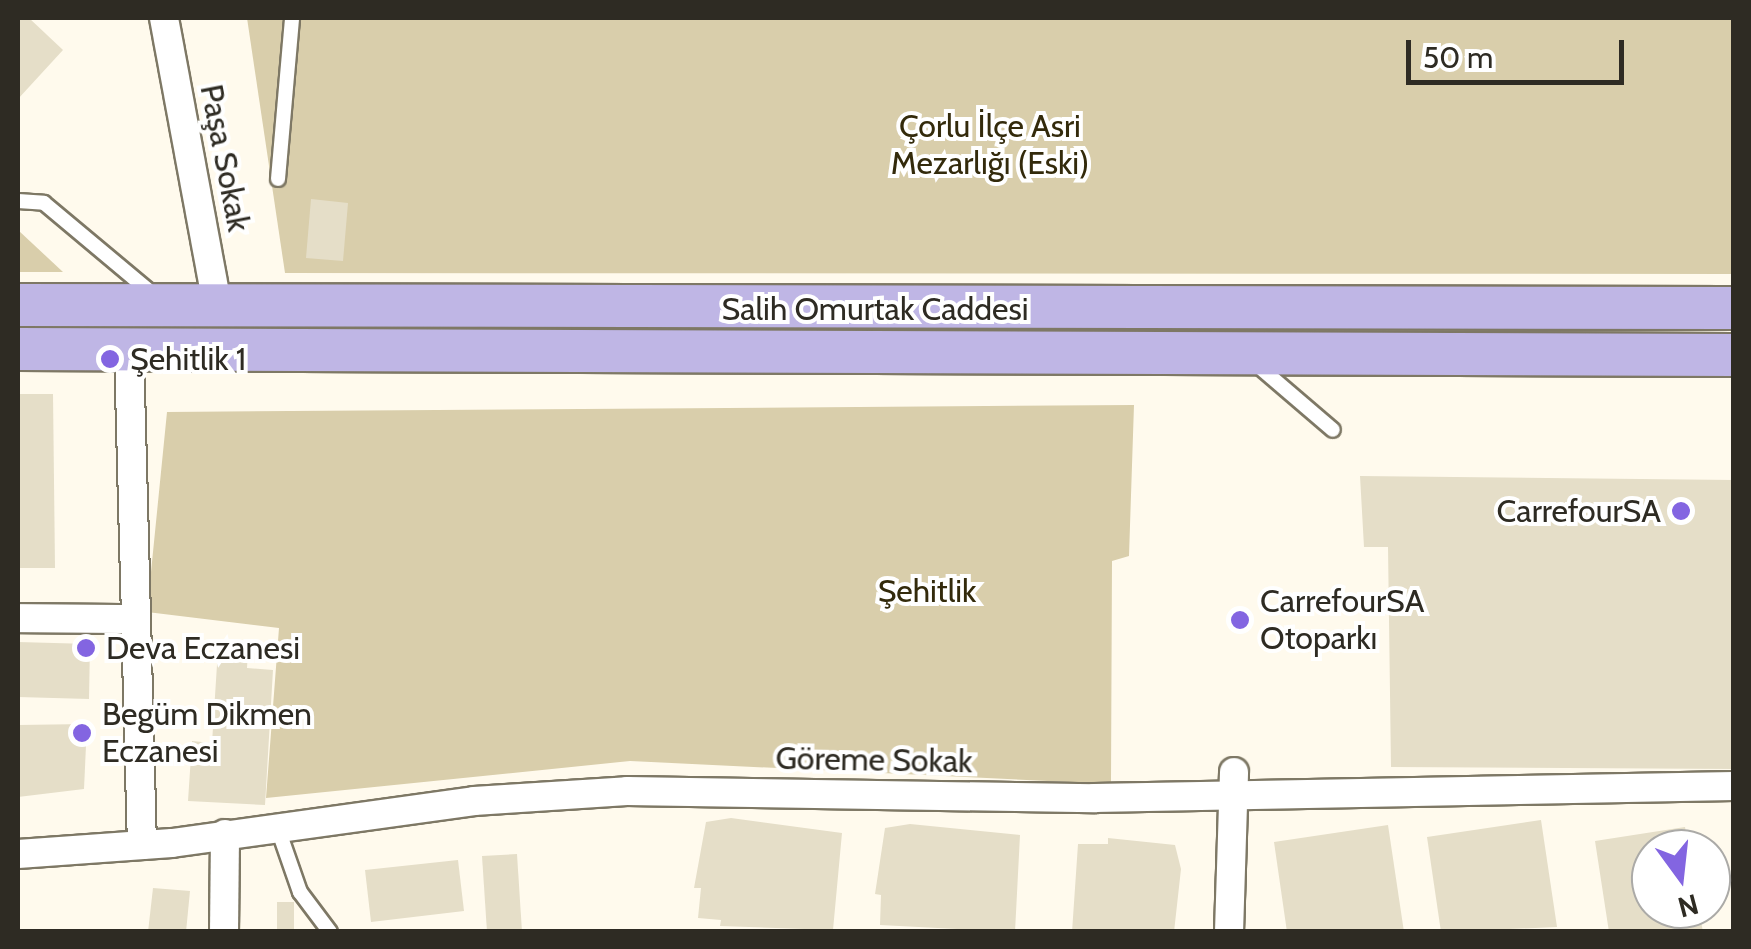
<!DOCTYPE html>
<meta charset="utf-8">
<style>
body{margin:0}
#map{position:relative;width:1751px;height:949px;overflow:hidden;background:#fffaed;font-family:Cabin,sans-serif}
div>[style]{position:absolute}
.green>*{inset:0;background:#d9ceab}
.building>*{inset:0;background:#e5dec8}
.roads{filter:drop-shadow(2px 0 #7e7865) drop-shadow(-2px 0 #7e7865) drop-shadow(0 2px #7e7865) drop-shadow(0 -2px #7e7865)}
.service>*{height:14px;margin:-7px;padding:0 7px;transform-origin:7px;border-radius:7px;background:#fff}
.minor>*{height:28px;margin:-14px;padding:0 14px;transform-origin:14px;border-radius:14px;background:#fff}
.primary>*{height:42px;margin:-21px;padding:0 21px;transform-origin:21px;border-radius:21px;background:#bfb6e5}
.dots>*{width:28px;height:28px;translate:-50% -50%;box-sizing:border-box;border:5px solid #fff;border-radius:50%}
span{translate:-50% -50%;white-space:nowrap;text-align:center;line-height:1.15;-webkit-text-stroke:8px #fff;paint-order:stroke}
.park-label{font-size:32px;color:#332a0b}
.street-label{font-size:32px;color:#2e2b23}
.poi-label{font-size:32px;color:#2e2b23}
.left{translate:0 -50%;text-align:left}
.right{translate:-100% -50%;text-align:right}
.frame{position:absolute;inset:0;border:20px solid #2e2b23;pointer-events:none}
.north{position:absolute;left:1631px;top:829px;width:100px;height:100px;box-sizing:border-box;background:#fff;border:2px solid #abaaa7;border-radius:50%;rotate:165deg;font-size:28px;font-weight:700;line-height:40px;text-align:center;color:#2e2b23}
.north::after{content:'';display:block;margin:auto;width:35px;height:45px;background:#8365e1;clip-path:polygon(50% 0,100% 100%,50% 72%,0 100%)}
.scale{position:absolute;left:1406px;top:40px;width:218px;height:45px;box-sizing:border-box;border:5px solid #2e2b23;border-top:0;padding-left:12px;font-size:30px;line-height:35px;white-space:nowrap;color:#2e2b23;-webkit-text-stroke:8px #fff;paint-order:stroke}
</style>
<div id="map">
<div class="green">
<i style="clip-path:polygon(247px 18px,1733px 18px,1733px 274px,285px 273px)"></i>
<i style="clip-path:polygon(18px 230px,63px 272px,18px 272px)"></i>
<i style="clip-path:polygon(1134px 405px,1129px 556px,1112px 561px,1111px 784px,630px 761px,266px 798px,279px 628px,147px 612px,167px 412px)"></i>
</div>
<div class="building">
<i style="clip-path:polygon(18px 18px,29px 18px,63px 50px,18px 99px)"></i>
<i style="clip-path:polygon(311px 199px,348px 203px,343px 261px,306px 258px)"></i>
<i style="clip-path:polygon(18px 394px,53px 394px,55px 568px,18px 568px)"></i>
<i style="clip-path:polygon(1360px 476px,1734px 480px,1734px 769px,1391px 767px,1388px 547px,1364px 547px)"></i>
<i style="clip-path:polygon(18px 642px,90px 644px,89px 699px,18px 697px)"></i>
<i style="clip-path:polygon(218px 649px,248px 651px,247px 668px,273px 670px,265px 805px,188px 801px,192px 741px,212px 743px)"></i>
<i style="clip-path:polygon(87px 724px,84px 789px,18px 797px,18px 725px)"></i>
<i style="clip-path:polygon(731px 818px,842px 833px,833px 930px,720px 926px,721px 920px,698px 918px,701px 888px,694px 888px,706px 822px)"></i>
<i style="clip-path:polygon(1541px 820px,1557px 927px,1441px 932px,1427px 837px)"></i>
<i style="clip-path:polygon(910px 824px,1020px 835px,1015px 932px,880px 925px,881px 895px,875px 894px,885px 828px)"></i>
<i style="clip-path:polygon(1388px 825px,1404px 932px,1287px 932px,1274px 842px)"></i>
<i style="clip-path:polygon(1685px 827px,1689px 849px,1651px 849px,1651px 909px,1699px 909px,1703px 932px,1609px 932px,1595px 841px)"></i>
<i style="clip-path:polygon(1108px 838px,1175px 845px,1181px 869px,1174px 932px,1072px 932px,1078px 844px,1108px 844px)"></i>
<i style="clip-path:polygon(517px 854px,522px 932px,487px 932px,482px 856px)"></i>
<i style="clip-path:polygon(458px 860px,464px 911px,371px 922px,365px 870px)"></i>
<i style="clip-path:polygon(153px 888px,190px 891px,186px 932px,148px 932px)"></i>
<i style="clip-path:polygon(277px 902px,294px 902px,294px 930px,277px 930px)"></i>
</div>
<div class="roads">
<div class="service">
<i style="left:278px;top:179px;width:162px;rotate:-85deg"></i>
<i style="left:18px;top:201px;width:26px;rotate:4deg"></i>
<i style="left:44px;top:203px;width:142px;rotate:39.9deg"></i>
<i style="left:1256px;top:364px;width:101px;rotate:40.6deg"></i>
<i style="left:277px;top:826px;width:70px;rotate:70.8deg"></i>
<i style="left:300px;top:892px;width:50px;rotate:53.1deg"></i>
</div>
<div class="minor">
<i style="left:164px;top:18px;width:297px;rotate:79.5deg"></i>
<i style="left:129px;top:350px;width:495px;rotate:88.5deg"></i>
<i style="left:18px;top:618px;width:118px;rotate:0.5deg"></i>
<i style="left:18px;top:854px;width:154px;rotate:-4.1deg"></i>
<i style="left:172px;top:843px;width:305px;rotate:-7.9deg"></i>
<i style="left:474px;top:801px;width:153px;rotate:-3.7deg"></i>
<i style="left:627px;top:791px;width:467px;rotate:0.9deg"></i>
<i style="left:1094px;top:798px;width:640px;rotate:-1.07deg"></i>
<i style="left:224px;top:932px;width:98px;rotate:-89.4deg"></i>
<i style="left:1229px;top:932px;width:160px;rotate:-88.2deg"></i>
</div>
<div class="primary">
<i style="left:18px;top:305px;width:1716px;rotate:0.1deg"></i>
<i style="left:18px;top:349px;width:1716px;rotate:0.2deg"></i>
</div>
</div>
<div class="dots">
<i style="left:110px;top:359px;background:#8365e1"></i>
<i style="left:1681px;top:511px;background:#8365e1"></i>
<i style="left:1240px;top:620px;background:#8365e1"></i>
<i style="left:86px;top:648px;background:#8365e1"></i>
<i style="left:82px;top:733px;background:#8365e1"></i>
</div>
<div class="park-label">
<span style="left:990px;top:145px">Çorlu İlçe Asri<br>Mezarlığı (Eski)</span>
<span style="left:927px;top:591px">Şehitlik</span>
</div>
<div class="street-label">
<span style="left:225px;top:158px;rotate:79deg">Paşa Sokak</span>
<span style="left:875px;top:309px">Salih Omurtak Caddesi</span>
<span style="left:874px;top:760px;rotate:1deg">Göreme Sokak</span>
</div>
<div class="poi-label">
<span class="left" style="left:130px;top:359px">Şehitlik 1</span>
<span class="right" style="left:1661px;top:511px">CarrefourSA</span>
<span class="left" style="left:1260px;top:620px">CarrefourSA<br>Otoparkı</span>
<span class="left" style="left:106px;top:648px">Deva Eczanesi</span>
<span class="left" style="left:102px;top:733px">Begüm Dikmen<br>Eczanesi</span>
</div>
<div class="frame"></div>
<div class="north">N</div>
<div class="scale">50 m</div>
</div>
